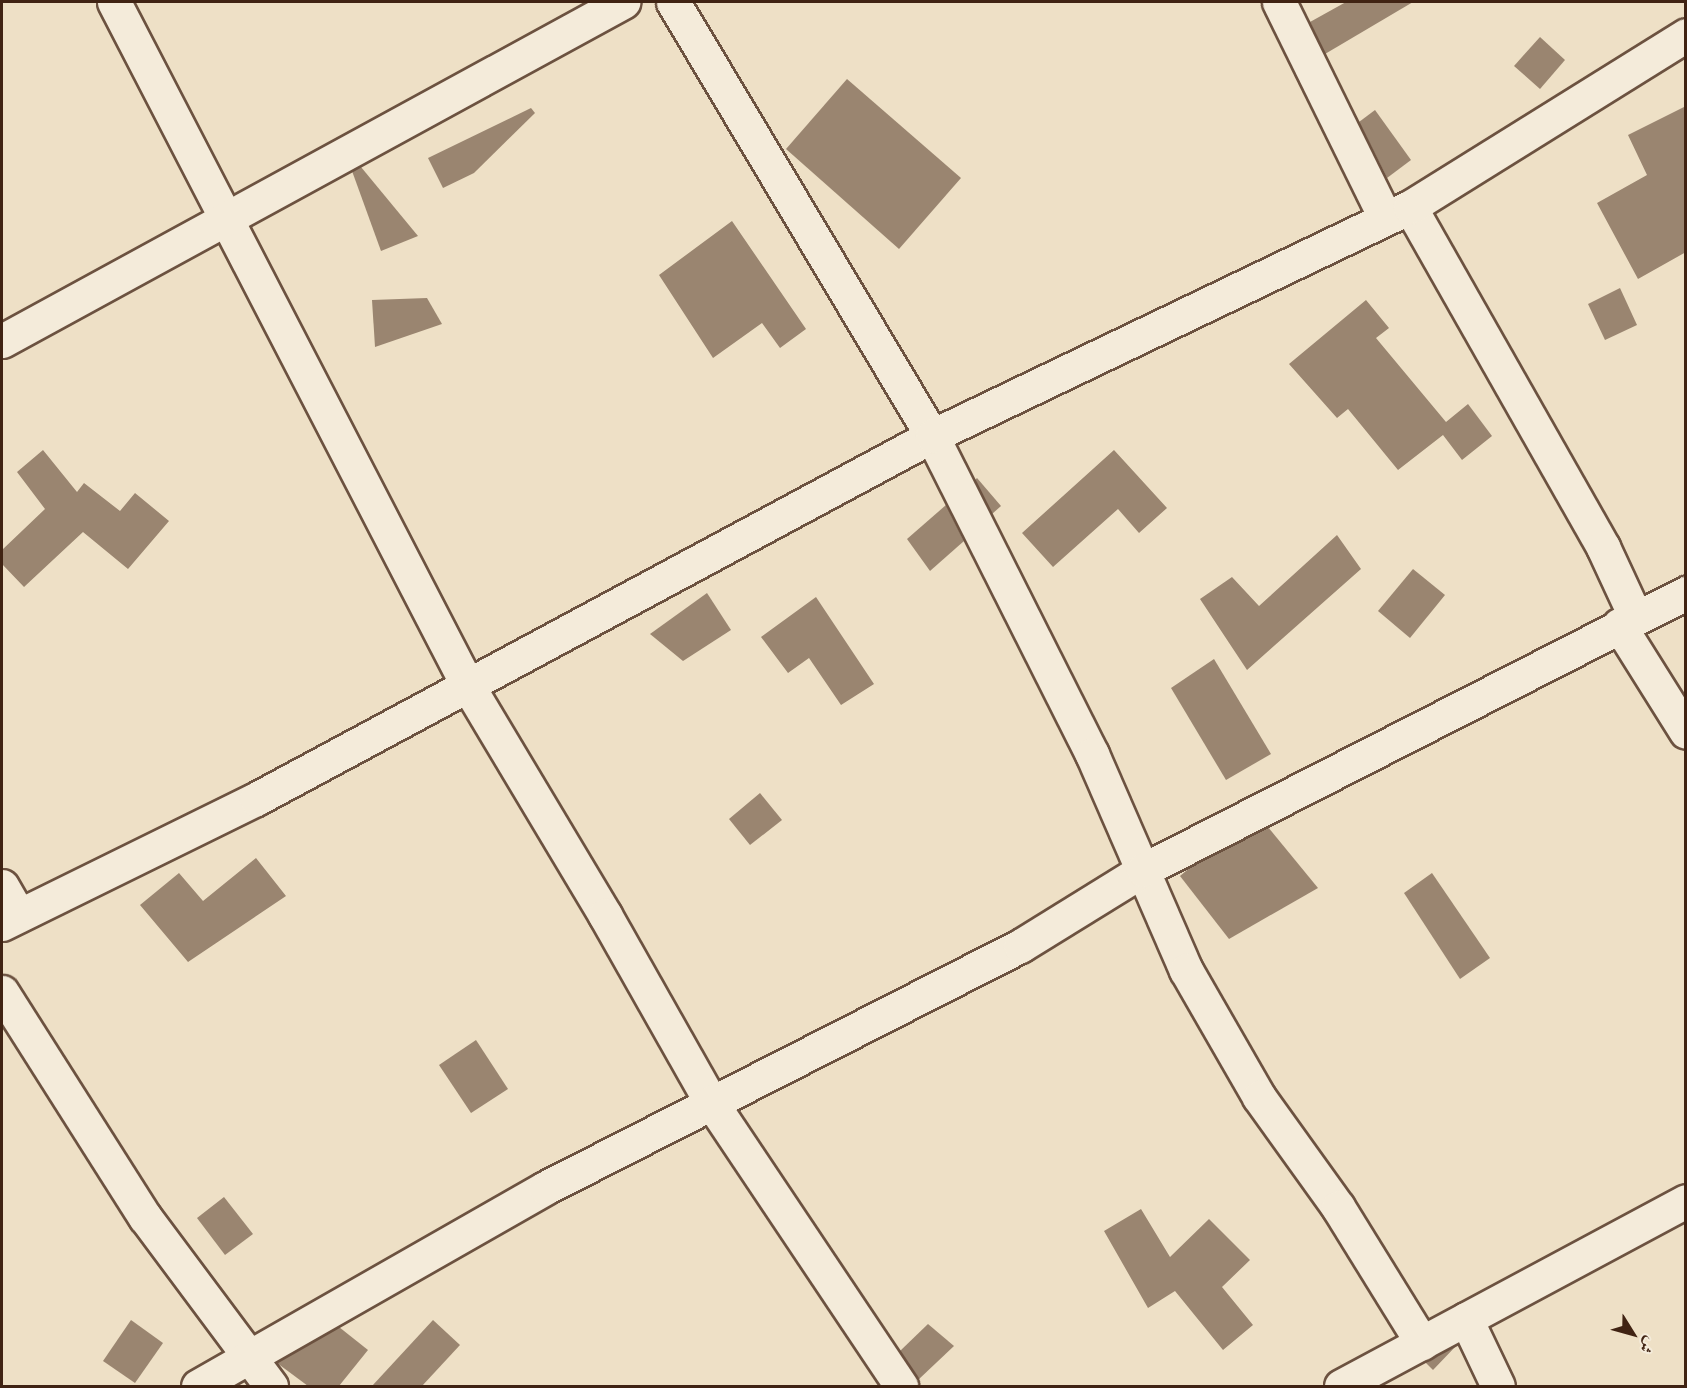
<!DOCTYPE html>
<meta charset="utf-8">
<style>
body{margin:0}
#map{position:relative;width:1687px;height:1388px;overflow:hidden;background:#eee0c6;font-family:Alegreya,Amiri,serif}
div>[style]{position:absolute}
.building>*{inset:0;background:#9a8570}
.roads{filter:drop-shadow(2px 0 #6c5240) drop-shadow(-2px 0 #6c5240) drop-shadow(0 2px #6c5240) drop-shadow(0 -2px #6c5240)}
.minor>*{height:33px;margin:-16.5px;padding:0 16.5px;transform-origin:16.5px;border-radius:16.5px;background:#f4ebda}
span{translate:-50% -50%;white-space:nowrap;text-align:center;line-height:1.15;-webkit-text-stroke:5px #f4ebda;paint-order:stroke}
.frame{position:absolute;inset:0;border:3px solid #402313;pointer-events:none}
.north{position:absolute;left:1603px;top:1304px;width:60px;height:60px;-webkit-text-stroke:4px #f4ebda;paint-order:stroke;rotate:127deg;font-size:16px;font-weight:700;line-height:24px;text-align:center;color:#402313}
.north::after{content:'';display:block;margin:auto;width:21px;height:27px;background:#402313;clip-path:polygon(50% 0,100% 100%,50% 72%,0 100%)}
</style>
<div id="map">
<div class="building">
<i style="clip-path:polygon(1346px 2px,1413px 2px,1325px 54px,1310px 22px)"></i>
<i style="clip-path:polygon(1540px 37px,1565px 60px,1540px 89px,1514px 66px)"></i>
<i style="clip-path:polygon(847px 79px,961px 178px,899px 249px,786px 149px)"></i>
<i style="clip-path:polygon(1686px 106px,1686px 252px,1638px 279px,1597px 203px,1647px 175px,1628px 135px)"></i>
<i style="clip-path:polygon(531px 108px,535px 113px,474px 173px,443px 188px,428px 158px)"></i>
<i style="clip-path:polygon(1375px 110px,1411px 160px,1387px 178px,1359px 122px)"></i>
<i style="clip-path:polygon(361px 167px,418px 236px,381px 251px,352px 171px)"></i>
<i style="clip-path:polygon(732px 221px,806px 329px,780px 348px,762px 323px,713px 358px,659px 275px)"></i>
<i style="clip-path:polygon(1620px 288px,1637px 325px,1605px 340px,1588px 304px)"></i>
<i style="clip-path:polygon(427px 298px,442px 324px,375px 347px,372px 300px)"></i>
<i style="clip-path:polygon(1366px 300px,1389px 328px,1376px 338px,1446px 422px,1468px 404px,1492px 436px,1462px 460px,1443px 435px,1398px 470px,1348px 409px,1337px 418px,1289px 364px)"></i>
<i style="clip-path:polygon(43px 450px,77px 492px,84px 483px,120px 511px,135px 493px,169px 521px,128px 569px,83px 532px,24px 587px,2px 564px,2px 550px,45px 509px,17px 472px)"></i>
<i style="clip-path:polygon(1114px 450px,1167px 508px,1139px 533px,1118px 509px,1053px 567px,1022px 533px)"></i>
<i style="clip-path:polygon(977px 478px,1001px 506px,992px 514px,975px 480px)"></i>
<i style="clip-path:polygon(946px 505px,964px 541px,930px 571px,907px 539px)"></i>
<i style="clip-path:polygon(1337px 535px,1361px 569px,1247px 670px,1200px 599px,1232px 577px,1259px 606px)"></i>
<i style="clip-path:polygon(1413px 569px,1445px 595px,1410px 638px,1378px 611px)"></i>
<i style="clip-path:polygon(707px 593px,731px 630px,683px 661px,650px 634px)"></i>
<i style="clip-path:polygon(816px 597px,874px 684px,841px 705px,809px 658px,788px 673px,761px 637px)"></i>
<i style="clip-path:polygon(1214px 659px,1271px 754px,1226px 780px,1171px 688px)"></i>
<i style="clip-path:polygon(760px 793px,782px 820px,750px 845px,729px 819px)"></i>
<i style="clip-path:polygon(1268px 827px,1318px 888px,1229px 939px,1180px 876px,1193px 865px)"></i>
<i style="clip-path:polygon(256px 858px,286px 896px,188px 962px,140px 905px,179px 873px,203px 901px)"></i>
<i style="clip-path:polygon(1432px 873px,1490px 958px,1460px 979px,1404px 893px)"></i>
<i style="clip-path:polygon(476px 1040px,508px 1089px,471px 1113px,439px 1065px)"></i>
<i style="clip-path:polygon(224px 1197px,253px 1234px,225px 1255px,197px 1218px)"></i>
<i style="clip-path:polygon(1141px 1209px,1170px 1257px,1209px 1219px,1250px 1260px,1222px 1287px,1253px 1325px,1223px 1350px,1175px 1291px,1148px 1308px,1104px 1231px)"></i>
<i style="clip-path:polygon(131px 1320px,163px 1343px,135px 1383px,103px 1361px)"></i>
<i style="clip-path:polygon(433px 1320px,460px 1345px,422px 1386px,372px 1386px)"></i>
<i style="clip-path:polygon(928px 1324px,954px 1346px,918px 1380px,900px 1351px)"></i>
<i style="clip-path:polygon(339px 1327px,368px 1350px,339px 1386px,308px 1386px,277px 1363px)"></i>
<i style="clip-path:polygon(1456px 1346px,1433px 1370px,1425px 1362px,1431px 1359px)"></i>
</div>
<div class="roads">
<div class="minor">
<i style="left:114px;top:2px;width:770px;rotate:62.64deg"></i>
<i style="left:468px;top:686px;width:267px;rotate:59.1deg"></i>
<i style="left:605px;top:915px;width:215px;rotate:60.5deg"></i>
<i style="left:711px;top:1102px;width:342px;rotate:56.2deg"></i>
<i style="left:673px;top:2px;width:505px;rotate:59.17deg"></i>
<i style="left:932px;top:436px;width:356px;rotate:63.3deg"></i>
<i style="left:1092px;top:754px;width:236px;rotate:66.5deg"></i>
<i style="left:1186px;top:970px;width:146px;rotate:60.1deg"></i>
<i style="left:1259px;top:1097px;width:135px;rotate:54.3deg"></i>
<i style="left:1338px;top:1207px;width:160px;rotate:58.3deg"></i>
<i style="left:1279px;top:2px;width:240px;rotate:63.8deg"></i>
<i style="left:1410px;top:207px;width:391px;rotate:60.4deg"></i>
<i style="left:1603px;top:547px;width:76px;rotate:65.1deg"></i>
<i style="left:2px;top:341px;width:708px;rotate:-28.63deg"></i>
<i style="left:1619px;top:625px;width:126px;rotate:57.9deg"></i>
<i style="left:2px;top:886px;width:32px;rotate:60deg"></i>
<i style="left:2px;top:924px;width:283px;rotate:-26.2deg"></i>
<i style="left:256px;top:799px;width:767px;rotate:-28.24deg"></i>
<i style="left:932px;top:436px;width:530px;rotate:-25.6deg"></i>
<i style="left:1410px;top:207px;width:325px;rotate:-31.9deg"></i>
<i style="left:2px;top:992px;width:267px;rotate:57.6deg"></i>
<i style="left:145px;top:1217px;width:211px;rotate:53.3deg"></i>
<i style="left:1466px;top:1319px;width:74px;rotate:64.5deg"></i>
<i style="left:198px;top:1386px;width:400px;rotate:-29.7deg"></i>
<i style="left:545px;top:1188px;width:533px;rotate:-27deg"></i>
<i style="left:1020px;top:946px;width:145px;rotate:-31.7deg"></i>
<i style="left:1143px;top:870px;width:610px;rotate:-27.03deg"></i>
<i style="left:1341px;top:1386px;width:391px;rotate:-28.2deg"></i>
</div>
</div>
<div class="frame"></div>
<div class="north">ش</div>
</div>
